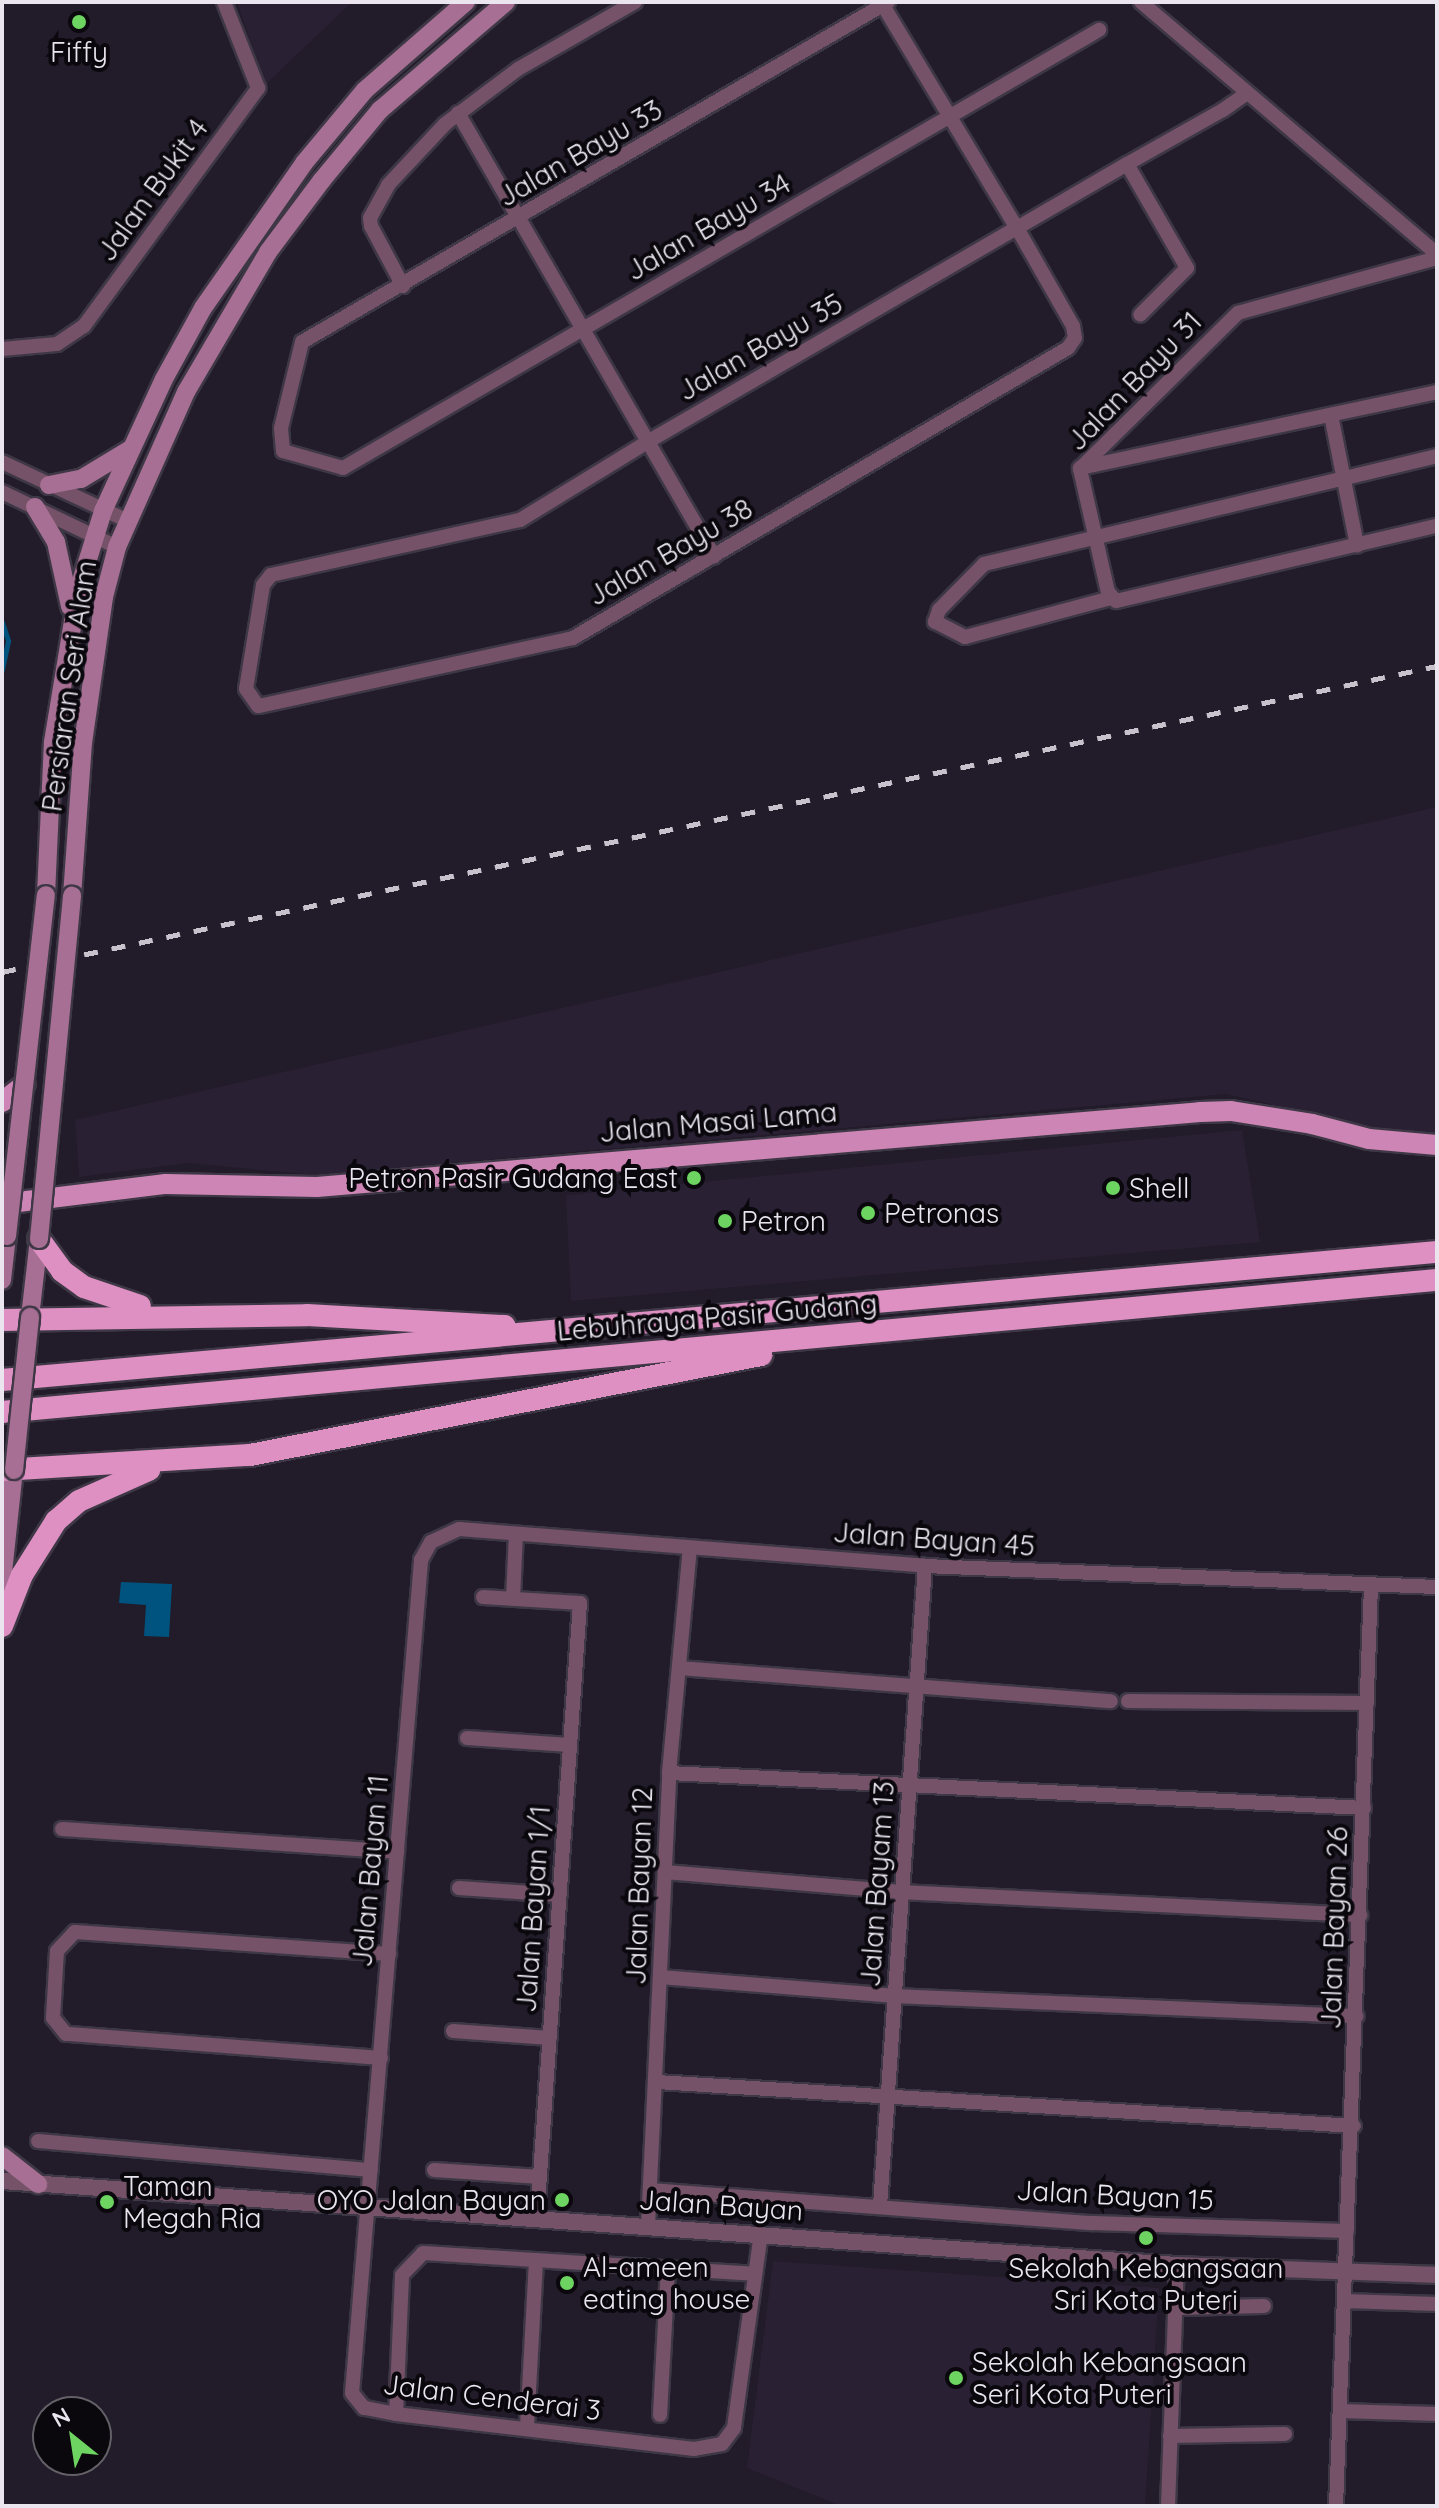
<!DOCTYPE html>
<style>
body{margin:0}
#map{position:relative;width:1439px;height:2508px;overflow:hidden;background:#221b29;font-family:Quicksand,sans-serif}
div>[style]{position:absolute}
.built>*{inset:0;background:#2a2034}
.water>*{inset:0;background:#00537e}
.stream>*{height:5px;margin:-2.5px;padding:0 2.5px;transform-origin:2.5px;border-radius:2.5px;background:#00537e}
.roads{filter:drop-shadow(2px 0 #3e3745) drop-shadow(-2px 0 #3e3745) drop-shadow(0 2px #3e3745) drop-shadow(0 -2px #3e3745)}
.minor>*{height:14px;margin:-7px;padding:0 7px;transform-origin:7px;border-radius:7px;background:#755268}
.tertiary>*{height:16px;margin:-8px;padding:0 8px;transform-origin:8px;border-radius:8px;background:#755268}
.secondary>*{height:18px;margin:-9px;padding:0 9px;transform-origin:9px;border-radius:9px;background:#a66f93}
.primary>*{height:20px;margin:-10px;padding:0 10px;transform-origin:10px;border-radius:10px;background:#cc85b4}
.trunk>*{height:22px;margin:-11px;padding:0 11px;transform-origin:11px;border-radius:11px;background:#de90c3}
.rail>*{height:5px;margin-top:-2.5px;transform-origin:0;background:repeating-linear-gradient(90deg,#c8c2cd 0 14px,transparent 0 28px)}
.bridges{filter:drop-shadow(2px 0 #3e3745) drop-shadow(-2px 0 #3e3745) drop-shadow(0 2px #3e3745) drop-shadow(0 -2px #3e3745)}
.secondary-bridge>*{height:18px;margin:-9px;padding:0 9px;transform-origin:9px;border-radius:9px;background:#a66f93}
.dots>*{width:22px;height:22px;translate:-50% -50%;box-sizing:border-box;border:4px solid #0a070d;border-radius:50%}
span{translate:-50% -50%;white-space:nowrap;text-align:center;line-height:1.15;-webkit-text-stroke:8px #0a070d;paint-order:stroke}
.poi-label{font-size:28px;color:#eae5ef}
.right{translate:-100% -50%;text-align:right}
.left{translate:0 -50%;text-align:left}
.street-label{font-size:28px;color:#eae5ef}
.frame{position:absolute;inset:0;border:4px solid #eae5ef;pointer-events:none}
.north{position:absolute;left:32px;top:2396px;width:80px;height:80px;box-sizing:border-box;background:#0a070d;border:2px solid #646067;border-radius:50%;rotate:330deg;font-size:22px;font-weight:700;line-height:32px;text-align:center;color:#eae5ef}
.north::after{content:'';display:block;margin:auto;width:28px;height:36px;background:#6dd361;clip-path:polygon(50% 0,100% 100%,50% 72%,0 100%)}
</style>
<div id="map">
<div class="built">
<i style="clip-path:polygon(237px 2px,352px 2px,265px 85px)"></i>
<i style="clip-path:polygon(1437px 807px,1437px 1135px,1395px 1133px,1226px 1094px,315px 1175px,187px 1163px,79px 1177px,75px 1120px)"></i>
<i style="clip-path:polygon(1242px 1130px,1260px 1242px,571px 1301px,566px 1195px)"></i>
<i style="clip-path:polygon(773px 2261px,1159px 2288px,1145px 2506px,841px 2506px,747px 2468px)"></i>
</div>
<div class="water">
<i style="clip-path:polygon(121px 1582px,172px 1584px,169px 1637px,144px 1636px,146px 1605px,119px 1603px)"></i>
</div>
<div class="stream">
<i style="left:2px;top:622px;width:20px;rotate:72deg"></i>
<i style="left:8px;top:641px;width:29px;rotate:102deg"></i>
</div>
<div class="roads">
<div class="minor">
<i style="left:881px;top:2px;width:264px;rotate:59deg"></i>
<i style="left:1017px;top:228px;width:113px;rotate:60.3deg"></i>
<i style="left:1073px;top:326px;width:12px;rotate:81deg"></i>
<i style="left:1075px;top:338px;width:12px;rotate:125deg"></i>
<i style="left:1068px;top:348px;width:574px;rotate:149.64deg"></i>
<i style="left:573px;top:638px;width:322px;rotate:167.8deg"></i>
<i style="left:258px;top:706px;width:21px;rotate:-125deg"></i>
<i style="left:246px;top:689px;width:105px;rotate:-80.7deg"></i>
<i style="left:263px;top:585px;width:13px;rotate:-51deg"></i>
<i style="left:271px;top:575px;width:255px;rotate:-12.5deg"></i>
<i style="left:520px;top:520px;width:151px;rotate:-31.5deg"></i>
<i style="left:649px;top:441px;width:425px;rotate:-30.1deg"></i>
<i style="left:1017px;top:228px;width:127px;rotate:-30.2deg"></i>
<i style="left:1127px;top:164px;width:110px;rotate:-29.4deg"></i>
<i style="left:1223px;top:110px;width:29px;rotate:-35deg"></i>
<i style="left:888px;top:2px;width:677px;rotate:149.88deg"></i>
<i style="left:302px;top:342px;width:89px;rotate:103.7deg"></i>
<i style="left:281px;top:428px;width:23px;rotate:85deg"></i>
<i style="left:283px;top:451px;width:62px;rotate:15.8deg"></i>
<i style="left:343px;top:468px;width:874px;rotate:-30.09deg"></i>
<i style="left:1141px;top:2px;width:389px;rotate:40.4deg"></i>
<i style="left:458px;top:113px;width:512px;rotate:59.98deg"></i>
<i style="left:1127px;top:164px;width:120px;rotate:60deg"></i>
<i style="left:1187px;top:268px;width:66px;rotate:135deg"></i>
<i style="left:1437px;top:258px;width:206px;rotate:164.6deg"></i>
<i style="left:1238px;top:313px;width:222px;rotate:135.4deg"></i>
<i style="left:1080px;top:469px;width:126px;rotate:77.2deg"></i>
<i style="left:1108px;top:592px;width:12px;rotate:48deg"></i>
<i style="left:1116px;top:601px;width:330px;rotate:-13.2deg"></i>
<i style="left:403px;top:286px;width:68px;rotate:-118.1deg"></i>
<i style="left:371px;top:226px;width:8px;rotate:-97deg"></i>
<i style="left:370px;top:218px;width:38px;rotate:-61deg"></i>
<i style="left:388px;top:185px;width:83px;rotate:-46.9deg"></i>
<i style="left:445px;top:124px;width:91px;rotate:-37deg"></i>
<i style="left:518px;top:69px;width:135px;rotate:-29.8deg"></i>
<i style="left:2px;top:349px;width:55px;rotate:-5.2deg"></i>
<i style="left:57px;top:344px;width:32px;rotate:-34deg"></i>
<i style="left:84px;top:326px;width:295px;rotate:-53.8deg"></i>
<i style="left:258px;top:88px;width:92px;rotate:-111.6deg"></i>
<i style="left:1331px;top:415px;width:133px;rotate:78.7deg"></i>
<i style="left:2px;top:462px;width:139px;rotate:25.1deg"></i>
<i style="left:1080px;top:468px;width:365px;rotate:-12deg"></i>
<i style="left:2px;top:492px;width:127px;rotate:25.6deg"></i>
<i style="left:1111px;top:598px;width:151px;rotate:165deg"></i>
<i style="left:965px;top:637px;width:34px;rotate:-153deg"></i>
<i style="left:935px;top:622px;width:13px;rotate:-72deg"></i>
<i style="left:939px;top:610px;width:64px;rotate:-45.6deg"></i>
<i style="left:984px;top:564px;width:466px;rotate:-13.4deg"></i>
<i style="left:483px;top:1597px;width:97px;rotate:3.5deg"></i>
<i style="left:580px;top:1603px;width:617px;rotate:94deg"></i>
<i style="left:513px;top:1599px;width:65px;rotate:-87.4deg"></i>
<i style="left:679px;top:1668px;width:433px;rotate:4.4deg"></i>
<i style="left:1128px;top:1701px;width:239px;rotate:0.5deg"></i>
<i style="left:467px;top:1738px;width:103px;rotate:3.9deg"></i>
<i style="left:669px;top:1773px;width:696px;rotate:2.88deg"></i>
<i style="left:62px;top:1829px;width:336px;rotate:3.9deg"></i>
<i style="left:665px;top:1872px;width:238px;rotate:4.8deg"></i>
<i style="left:902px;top:1892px;width:459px;rotate:2.9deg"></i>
<i style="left:459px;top:1888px;width:101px;rotate:4deg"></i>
<i style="left:661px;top:1977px;width:235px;rotate:4.6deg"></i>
<i style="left:895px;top:1996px;width:462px;rotate:2.5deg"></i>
<i style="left:453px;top:2031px;width:97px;rotate:4.1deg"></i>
<i style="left:381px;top:2058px;width:316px;rotate:-175.6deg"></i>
<i style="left:66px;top:2034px;width:21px;rotate:-129deg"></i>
<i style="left:53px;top:2018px;width:67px;rotate:-86.6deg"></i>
<i style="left:57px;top:1951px;width:26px;rotate:-47deg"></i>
<i style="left:75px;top:1932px;width:315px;rotate:4deg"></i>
<i style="left:657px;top:2082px;width:698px;rotate:3.61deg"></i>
<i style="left:38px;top:2141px;width:334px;rotate:5deg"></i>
<i style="left:434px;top:2170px;width:106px;rotate:3.8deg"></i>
<i style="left:650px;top:2190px;width:443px;rotate:4.3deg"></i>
<i style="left:1092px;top:2223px;width:255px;rotate:1.8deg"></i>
<i style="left:880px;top:2206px;width:642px;rotate:-85.98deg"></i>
<i style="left:648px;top:2226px;width:453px;rotate:-87.3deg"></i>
<i style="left:669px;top:1773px;width:226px;rotate:-84.7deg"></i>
<i style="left:761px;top:2233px;width:197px;rotate:97.9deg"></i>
<i style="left:734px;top:2428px;width:20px;rotate:127deg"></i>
<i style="left:722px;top:2444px;width:28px;rotate:170deg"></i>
<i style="left:694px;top:2449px;width:300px;rotate:-173.3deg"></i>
<i style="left:396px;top:2414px;width:33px;rotate:-169deg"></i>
<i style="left:364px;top:2408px;width:19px;rotate:-129deg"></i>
<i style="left:352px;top:2393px;width:836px;rotate:-85.26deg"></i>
<i style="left:421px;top:1560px;width:21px;rotate:-61deg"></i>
<i style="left:431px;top:1542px;width:31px;rotate:-25deg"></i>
<i style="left:459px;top:1529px;width:467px;rotate:4.5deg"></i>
<i style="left:925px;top:1566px;width:512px;rotate:2.35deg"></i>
<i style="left:1344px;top:2301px;width:93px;rotate:1.8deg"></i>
<i style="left:1175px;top:2308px;width:89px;rotate:-1.3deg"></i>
<i style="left:1340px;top:2411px;width:97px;rotate:1.8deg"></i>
<i style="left:396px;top:2414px;width:139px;rotate:-87.5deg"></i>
<i style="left:402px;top:2275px;width:30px;rotate:-46deg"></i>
<i style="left:423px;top:2253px;width:332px;rotate:3.6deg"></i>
<i style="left:660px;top:2415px;width:146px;rotate:-86.9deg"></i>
<i style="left:527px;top:2427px;width:167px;rotate:-86.9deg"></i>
<i style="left:1170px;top:2436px;width:115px;rotate:-1deg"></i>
<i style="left:1168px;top:2506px;width:241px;rotate:-87.9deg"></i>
<i style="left:1336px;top:2506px;width:922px;rotate:-87.82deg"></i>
</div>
<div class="tertiary">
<i style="left:2px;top:2181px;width:1178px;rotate:4.09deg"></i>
<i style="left:1177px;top:2265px;width:260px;rotate:2.2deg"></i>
</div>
<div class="secondary">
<i style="left:49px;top:485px;width:33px;rotate:-11deg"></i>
<i style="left:81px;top:479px;width:56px;rotate:-31.1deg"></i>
<i style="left:35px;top:507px;width:41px;rotate:59deg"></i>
<i style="left:56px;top:542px;width:66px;rotate:77.7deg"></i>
<i style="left:46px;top:895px;width:153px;rotate:-87.4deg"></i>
<i style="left:53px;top:742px;width:153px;rotate:-80.6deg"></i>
<i style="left:78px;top:591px;width:84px;rotate:-72.6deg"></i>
<i style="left:103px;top:511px;width:145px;rotate:-65.2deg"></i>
<i style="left:164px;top:379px;width:81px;rotate:-61.2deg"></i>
<i style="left:203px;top:308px;width:177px;rotate:-55.1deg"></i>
<i style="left:304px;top:163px;width:95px;rotate:-50.1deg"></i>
<i style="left:365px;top:90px;width:134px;rotate:-41.1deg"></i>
<i style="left:72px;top:896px;width:153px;rotate:-85.9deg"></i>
<i style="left:83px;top:743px;width:148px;rotate:-81.8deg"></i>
<i style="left:104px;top:597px;width:52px;rotate:-75.4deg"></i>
<i style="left:117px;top:547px;width:170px;rotate:-66deg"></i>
<i style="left:186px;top:392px;width:162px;rotate:-59.6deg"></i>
<i style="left:268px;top:252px;width:90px;rotate:-53.1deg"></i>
<i style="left:322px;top:180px;width:91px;rotate:-50.4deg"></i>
<i style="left:380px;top:110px;width:166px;rotate:-40.6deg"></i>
<i style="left:2px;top:1280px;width:44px;rotate:-83.5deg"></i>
<i style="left:30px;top:1317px;width:79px;rotate:-83.4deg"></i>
<i style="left:2px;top:1582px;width:113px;rotate:-83.9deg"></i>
<i style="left:2px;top:2156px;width:46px;rotate:37.9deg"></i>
</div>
<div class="primary">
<i style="left:2px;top:1102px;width:29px;rotate:-38deg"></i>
<i style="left:2px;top:1204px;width:165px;rotate:-7deg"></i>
<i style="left:166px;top:1184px;width:151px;rotate:1.1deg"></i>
<i style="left:317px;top:1187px;width:886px;rotate:-4.85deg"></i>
<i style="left:1200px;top:1112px;width:31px;rotate:-2deg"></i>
<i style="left:1231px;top:1111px;width:82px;rotate:9.1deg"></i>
<i style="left:1312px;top:1124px;width:59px;rotate:14.7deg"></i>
<i style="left:1369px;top:1139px;width:68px;rotate:5deg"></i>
</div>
<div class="trunk">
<i style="left:39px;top:1239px;width:39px;rotate:54deg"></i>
<i style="left:62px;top:1271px;width:27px;rotate:36deg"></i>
<i style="left:84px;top:1287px;width:59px;rotate:18.7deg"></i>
<i style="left:2px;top:1320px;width:305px;rotate:-0.9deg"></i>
<i style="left:307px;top:1315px;width:198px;rotate:3.2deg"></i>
<i style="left:2px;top:1380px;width:1441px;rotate:-5.1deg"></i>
<i style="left:2px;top:1412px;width:1441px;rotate:-5.26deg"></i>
<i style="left:2px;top:1470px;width:248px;rotate:-3.5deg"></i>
<i style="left:250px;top:1455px;width:521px;rotate:-11.07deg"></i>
<i style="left:2px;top:1626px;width:55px;rotate:-68.6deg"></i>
<i style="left:22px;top:1575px;width:64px;rotate:-57.8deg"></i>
<i style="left:56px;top:1521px;width:30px;rotate:-41deg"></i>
<i style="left:79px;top:1501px;width:77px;rotate:-23.9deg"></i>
</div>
</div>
<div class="rail">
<i style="left:2px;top:972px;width:1467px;rotate:-12.04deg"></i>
</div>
<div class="bridges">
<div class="secondary-bridge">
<i style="left:7px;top:1236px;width:343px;rotate:-83.5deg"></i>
<i style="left:39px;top:1239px;width:345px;rotate:-84.5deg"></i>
<i style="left:14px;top:1470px;width:154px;rotate:-84deg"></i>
</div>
</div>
<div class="dots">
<i style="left:79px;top:22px;background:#6dd361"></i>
<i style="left:694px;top:1178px;background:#6dd361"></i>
<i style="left:1113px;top:1188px;background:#6dd361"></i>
<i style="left:868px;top:1213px;background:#6dd361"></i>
<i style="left:725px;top:1221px;background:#6dd361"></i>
<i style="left:562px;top:2200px;background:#6dd361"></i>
<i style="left:107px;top:2202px;background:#6dd361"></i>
<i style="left:1146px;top:2238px;background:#6dd361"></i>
<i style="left:567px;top:2283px;background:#6dd361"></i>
<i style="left:956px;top:2378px;background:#6dd361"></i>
</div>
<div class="poi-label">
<span style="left:79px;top:52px">Fiffy</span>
<span class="right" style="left:678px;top:1178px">Petron Pasir Gudang East</span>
<span class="left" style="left:1129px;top:1188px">Shell</span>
<span class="left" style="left:884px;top:1213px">Petronas</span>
<span class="left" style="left:741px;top:1221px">Petron</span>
<span class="left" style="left:123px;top:2202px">Taman<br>Megah Ria</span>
<span class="right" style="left:546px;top:2200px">OYO Jalan Bayan</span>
<span class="left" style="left:583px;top:2283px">Al-ameen<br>eating house</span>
<span style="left:1146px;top:2284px">Sekolah Kebangsaan<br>Sri Kota Puteri</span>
<span class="left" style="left:972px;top:2378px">Sekolah Kebangsaan<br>Seri Kota Puteri</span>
</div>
<div class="street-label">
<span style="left:580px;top:153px;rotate:-30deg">Jalan Bayu 33</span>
<span style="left:152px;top:190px;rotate:-54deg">Jalan Bukit 4</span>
<span style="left:708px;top:227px;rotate:-30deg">Jalan Bayu 34</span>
<span style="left:760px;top:347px;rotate:-30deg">Jalan Bayu 35</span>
<span style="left:1134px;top:381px;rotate:-46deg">Jalan Bayu 31</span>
<span style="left:670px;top:552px;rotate:-30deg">Jalan Bayu 38</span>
<span style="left:69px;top:686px;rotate:-82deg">Persiaran Seri Alam</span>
<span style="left:718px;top:1122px;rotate:-5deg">Jalan Masai Lama</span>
<span style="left:717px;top:1317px;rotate:-5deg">Lebuhraya Pasir Gudang</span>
<span style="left:934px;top:1539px;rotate:4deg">Jalan Bayan 45</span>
<span style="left:370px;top:1871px;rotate:-85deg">Jalan Bayan 11</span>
<span style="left:877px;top:1884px;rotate:-86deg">Jalan Bayam 13</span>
<span style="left:639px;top:1886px;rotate:-88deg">Jalan Bayan 12</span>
<span style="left:533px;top:1909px;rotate:-86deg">Jalan Bayan 1/1</span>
<span style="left:1334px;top:1928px;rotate:-88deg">Jalan Bayan 26</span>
<span style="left:1115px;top:2195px;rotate:3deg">Jalan Bayan 15</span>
<span style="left:721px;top:2205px;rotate:4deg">Jalan Bayan</span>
<span style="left:492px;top:2397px;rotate:7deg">Jalan Cenderai 3</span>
</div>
<div class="frame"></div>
<div class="north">N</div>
</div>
